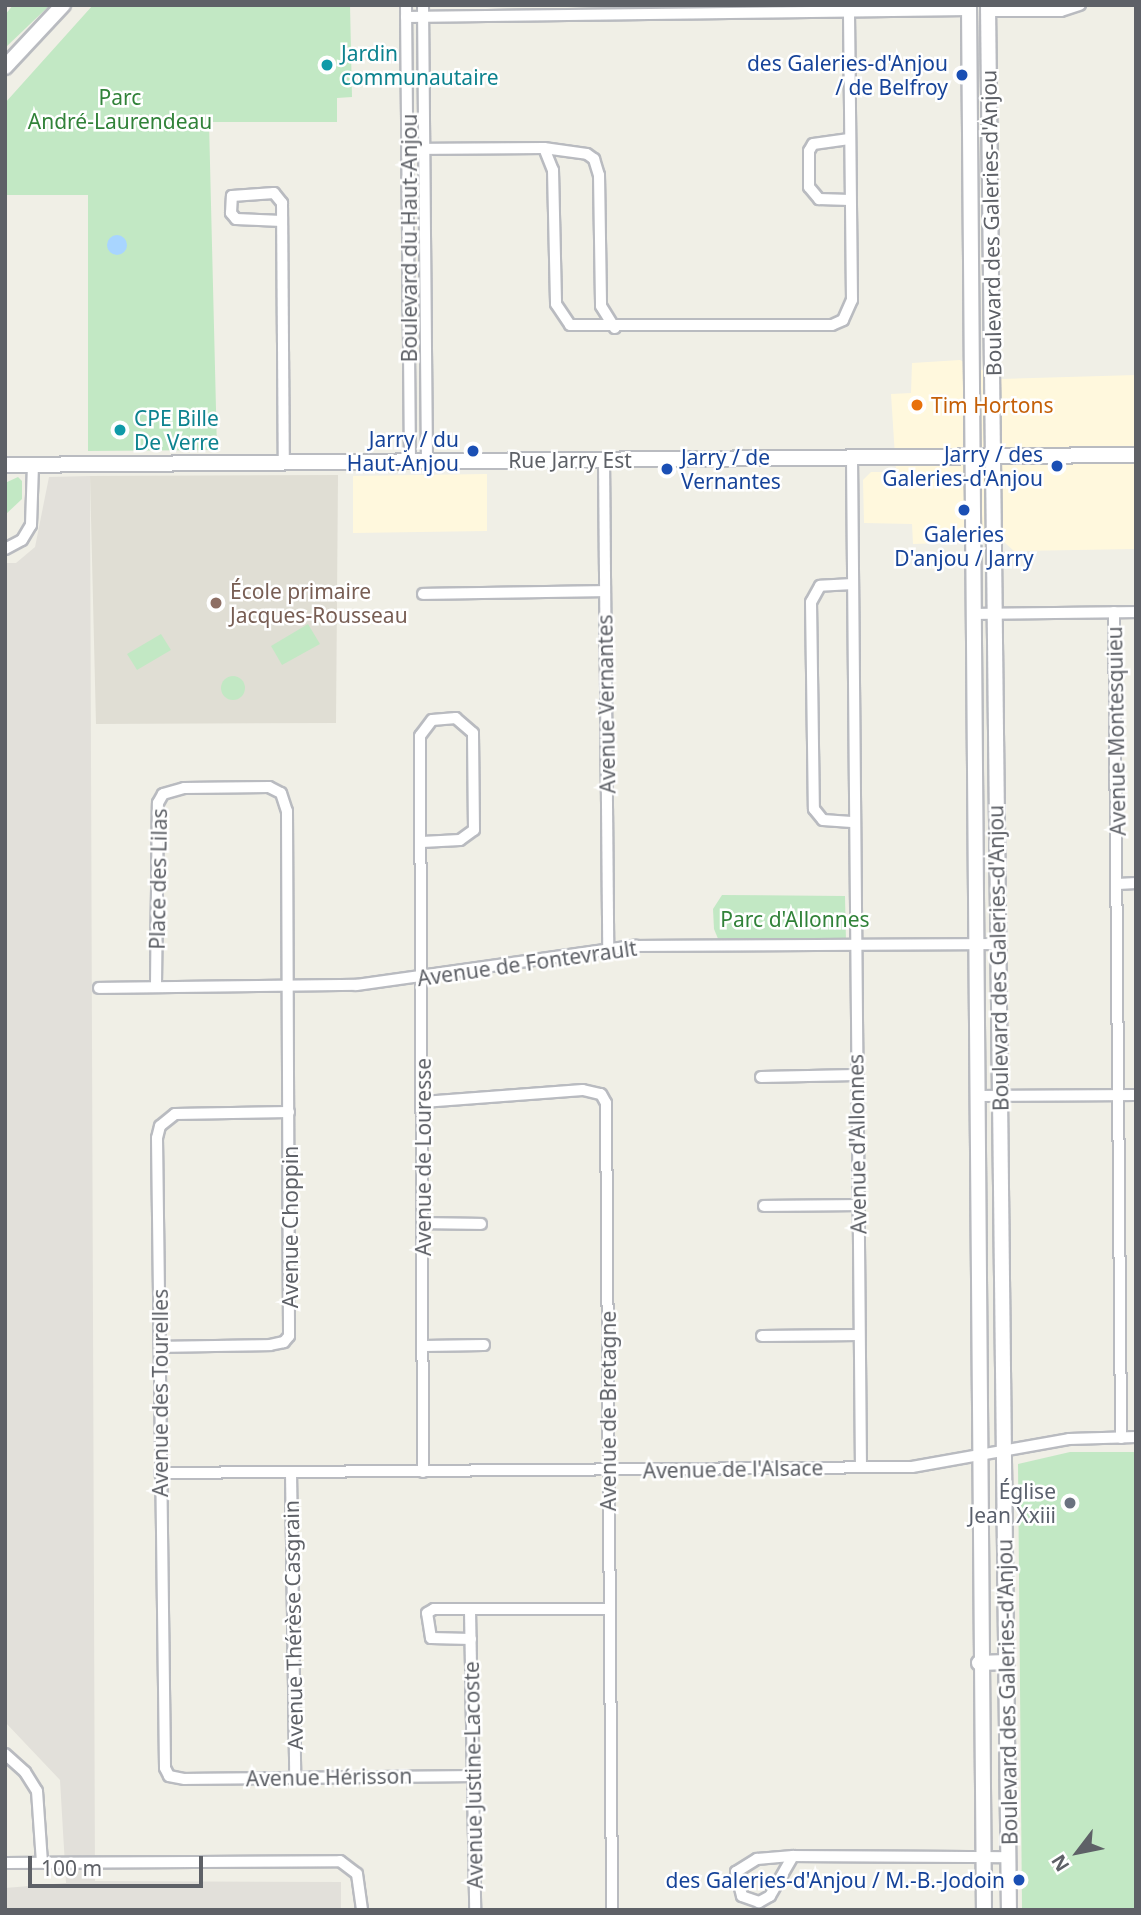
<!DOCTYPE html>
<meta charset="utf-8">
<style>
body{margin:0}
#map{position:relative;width:1141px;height:1915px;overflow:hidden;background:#f0efe6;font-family:"Noto Sans",sans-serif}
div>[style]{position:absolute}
.commercial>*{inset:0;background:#fff8dd}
.industrial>*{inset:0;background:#e2e0da}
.education>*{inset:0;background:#e0ded4}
.green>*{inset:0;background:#c2e8c4}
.round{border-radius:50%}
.water>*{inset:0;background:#a8d5ff}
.roads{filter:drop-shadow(2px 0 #b9bbc0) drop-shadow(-2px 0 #b9bbc0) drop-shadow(0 2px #b9bbc0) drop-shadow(0 -2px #b9bbc0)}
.street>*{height:10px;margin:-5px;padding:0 5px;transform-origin:5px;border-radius:5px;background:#fff}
.secondary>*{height:14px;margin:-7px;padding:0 7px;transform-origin:7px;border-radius:7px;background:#fff}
.dots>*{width:19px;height:19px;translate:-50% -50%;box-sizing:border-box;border:4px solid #fff;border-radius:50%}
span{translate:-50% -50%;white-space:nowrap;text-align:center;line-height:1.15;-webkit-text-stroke:5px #fff;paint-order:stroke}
.culture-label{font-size:21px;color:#0d838f}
.left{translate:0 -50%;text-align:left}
.transit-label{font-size:21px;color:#164399}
.right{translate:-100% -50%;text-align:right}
.park-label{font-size:21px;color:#318239}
.street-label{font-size:21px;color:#5e6167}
.food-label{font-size:21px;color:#c56008}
.education-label{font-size:21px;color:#785e54}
.worship-label{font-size:21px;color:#5b616d}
.frame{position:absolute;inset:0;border:7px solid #5e6167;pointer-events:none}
.north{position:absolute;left:1043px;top:1817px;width:70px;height:70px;-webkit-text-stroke:5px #fff;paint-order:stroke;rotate:238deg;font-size:19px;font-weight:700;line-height:28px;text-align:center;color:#5e6167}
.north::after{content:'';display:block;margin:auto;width:24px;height:32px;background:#5e6167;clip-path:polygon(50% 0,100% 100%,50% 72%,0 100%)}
.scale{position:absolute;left:28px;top:1856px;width:175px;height:32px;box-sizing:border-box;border:4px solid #5e6167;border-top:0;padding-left:9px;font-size:21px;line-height:24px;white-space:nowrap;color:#5e6167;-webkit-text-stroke:5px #fff;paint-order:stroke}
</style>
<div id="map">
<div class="commercial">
<i style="clip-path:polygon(960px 360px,1001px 379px,1136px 375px,1136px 549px,1014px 551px,1003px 541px,913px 544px,912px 524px,864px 523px,863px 480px,871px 472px,896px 472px,891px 394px,911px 393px,912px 363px)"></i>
<i style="clip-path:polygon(487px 474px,487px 531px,353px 533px,353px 476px)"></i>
</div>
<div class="industrial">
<i style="clip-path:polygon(90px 476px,95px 1881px,341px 1882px,341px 1910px,5px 1910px,5px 1888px,66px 1883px,60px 1780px,5px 1722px,5px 563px,16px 563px,35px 547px,49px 477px)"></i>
</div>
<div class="education">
<i style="clip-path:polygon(338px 475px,336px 723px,96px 724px,90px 476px)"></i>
</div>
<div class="green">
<i style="clip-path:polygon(13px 5px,50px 5px,5px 48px,5px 15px)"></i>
<i style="clip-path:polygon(93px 5px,350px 5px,352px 97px,337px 98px,337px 122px,209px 122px,217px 450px,88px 451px,88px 195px,5px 195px,5px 103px)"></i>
<i style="clip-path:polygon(18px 477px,22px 481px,22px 499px,5px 515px,5px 483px)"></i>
<i style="clip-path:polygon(308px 624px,320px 644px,282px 665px,271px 646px)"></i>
<i style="clip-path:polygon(161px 634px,171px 650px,137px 670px,127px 654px)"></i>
<i class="round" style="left:221px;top:676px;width:24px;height:24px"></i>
<i style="clip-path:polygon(722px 895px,845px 896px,846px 942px,721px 946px,714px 929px,713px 909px)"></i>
<i style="clip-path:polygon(1070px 1452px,1136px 1452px,1136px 1910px,1022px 1910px,1018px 1464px)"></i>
</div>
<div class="water">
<i class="round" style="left:107px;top:235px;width:20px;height:20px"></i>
</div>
<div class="roads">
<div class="street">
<i style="left:406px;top:5px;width:455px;rotate:89.5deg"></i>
<i style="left:423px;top:5px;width:455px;rotate:89.5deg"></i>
<i style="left:989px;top:11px;width:72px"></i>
<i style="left:1061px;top:11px;width:20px;rotate:-18deg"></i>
<i style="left:406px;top:17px;width:563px;rotate:-0.71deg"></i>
<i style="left:849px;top:139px;width:36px;rotate:172deg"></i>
<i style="left:813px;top:144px;width:8px;rotate:120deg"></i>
<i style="left:809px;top:151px;width:36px;rotate:90deg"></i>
<i style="left:809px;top:187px;width:16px;rotate:50deg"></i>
<i style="left:819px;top:199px;width:31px;rotate:2deg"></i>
<i style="left:544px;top:148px;width:24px;rotate:68deg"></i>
<i style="left:553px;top:170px;width:134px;rotate:88.7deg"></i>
<i style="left:556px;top:304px;width:25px;rotate:56deg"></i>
<i style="left:570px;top:325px;width:262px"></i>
<i style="left:832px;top:325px;width:12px;rotate:-24deg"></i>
<i style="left:843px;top:320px;width:22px;rotate:-66deg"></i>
<i style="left:852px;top:300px;width:295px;rotate:-90.6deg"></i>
<i style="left:408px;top:149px;width:136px;rotate:-0.4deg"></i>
<i style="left:544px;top:148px;width:43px;rotate:7.9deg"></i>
<i style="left:587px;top:154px;width:9px;rotate:36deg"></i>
<i style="left:594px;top:159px;width:17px;rotate:73deg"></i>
<i style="left:599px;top:175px;width:131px;rotate:89.1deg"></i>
<i style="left:601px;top:306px;width:26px;rotate:58deg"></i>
<i style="left:282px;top:221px;width:46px;rotate:-177.5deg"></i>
<i style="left:236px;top:219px;width:8px;rotate:-130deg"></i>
<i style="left:231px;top:213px;width:17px;rotate:-87deg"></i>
<i style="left:232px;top:196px;width:42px;rotate:-4.1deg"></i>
<i style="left:274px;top:193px;width:13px;rotate:51deg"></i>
<i style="left:282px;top:203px;width:259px;rotate:89.6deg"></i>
<i style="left:852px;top:457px;width:1009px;rotate:89.49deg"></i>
<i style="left:604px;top:460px;width:488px;rotate:89.5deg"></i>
<i style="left:5px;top:549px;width:19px;rotate:-28deg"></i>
<i style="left:22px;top:540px;width:17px;rotate:-59deg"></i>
<i style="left:31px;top:525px;width:61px;rotate:-88.1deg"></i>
<i style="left:853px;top:584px;width:33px;rotate:177deg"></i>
<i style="left:820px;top:586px;width:18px;rotate:119deg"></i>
<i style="left:811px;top:602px;width:207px;rotate:89.2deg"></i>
<i style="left:814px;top:809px;width:14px;rotate:51deg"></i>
<i style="left:823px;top:820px;width:32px;rotate:4deg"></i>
<i style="left:423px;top:594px;width:182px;rotate:-0.9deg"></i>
<i style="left:1114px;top:612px;width:826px;rotate:89.51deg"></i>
<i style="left:974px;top:614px;width:162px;rotate:-0.7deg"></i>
<i style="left:422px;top:842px;width:38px;rotate:-3deg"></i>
<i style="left:460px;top:840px;width:17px;rotate:-36deg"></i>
<i style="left:474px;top:830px;width:97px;rotate:-90.6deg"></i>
<i style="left:473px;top:733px;width:23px;rotate:-139deg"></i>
<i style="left:456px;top:718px;width:24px;rotate:175deg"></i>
<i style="left:432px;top:720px;width:20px;rotate:127deg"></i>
<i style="left:420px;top:736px;width:736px;rotate:89.77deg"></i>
<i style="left:1118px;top:884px;width:18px;rotate:-3deg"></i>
<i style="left:156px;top:985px;width:182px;rotate:-89.4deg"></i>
<i style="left:158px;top:803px;width:10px;rotate:-61deg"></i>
<i style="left:163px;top:794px;width:22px;rotate:-16deg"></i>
<i style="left:184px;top:788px;width:85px;rotate:-0.7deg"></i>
<i style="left:269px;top:787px;width:13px;rotate:27deg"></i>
<i style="left:281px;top:793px;width:19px;rotate:72deg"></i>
<i style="left:287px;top:811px;width:525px;rotate:89.78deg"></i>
<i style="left:289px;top:1336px;width:8px;rotate:130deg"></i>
<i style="left:284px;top:1342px;width:14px;rotate:168deg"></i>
<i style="left:270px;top:1345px;width:110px;rotate:179deg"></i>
<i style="left:99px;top:988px;width:257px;rotate:-0.7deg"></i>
<i style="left:356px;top:985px;width:282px;rotate:-8deg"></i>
<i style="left:635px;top:946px;width:362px;rotate:-0.3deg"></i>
<i style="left:761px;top:1077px;width:95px;rotate:-1.2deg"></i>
<i style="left:978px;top:1096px;width:158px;rotate:-0.4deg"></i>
<i style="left:423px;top:1102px;width:160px;rotate:-4.3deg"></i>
<i style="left:583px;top:1090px;width:18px;rotate:13deg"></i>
<i style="left:601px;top:1094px;width:10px;rotate:61deg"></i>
<i style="left:606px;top:1103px;width:807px;rotate:89.57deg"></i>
<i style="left:289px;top:1112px;width:114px;rotate:179deg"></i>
<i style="left:175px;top:1114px;width:19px;rotate:141deg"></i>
<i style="left:160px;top:1126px;width:12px;rotate:104deg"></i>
<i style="left:157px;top:1138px;width:630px;rotate:89.27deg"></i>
<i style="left:165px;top:1768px;width:9px;rotate:63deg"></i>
<i style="left:169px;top:1776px;width:16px;rotate:11deg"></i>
<i style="left:185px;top:1779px;width:288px;rotate:-0.6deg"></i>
<i style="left:764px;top:1206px;width:94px;rotate:-0.6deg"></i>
<i style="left:423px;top:1223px;width:58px;rotate:1deg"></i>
<i style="left:762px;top:1336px;width:97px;rotate:-0.6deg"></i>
<i style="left:424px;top:1346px;width:60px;rotate:-1deg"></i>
<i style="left:291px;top:1472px;width:305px;rotate:89.2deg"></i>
<i style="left:160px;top:1473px;width:752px;rotate:-0.46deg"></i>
<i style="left:912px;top:1467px;width:159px;rotate:-10.1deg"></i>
<i style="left:1069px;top:1439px;width:67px;rotate:-1.7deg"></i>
<i style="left:470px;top:1610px;width:300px;rotate:89deg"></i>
<i style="left:471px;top:1639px;width:40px;rotate:-178.6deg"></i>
<i style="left:431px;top:1638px;width:25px;rotate:-99deg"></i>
<i style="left:427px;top:1613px;width:8px;rotate:-30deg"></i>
<i style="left:434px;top:1609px;width:174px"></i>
<i style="left:5px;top:1754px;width:27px;rotate:42deg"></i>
<i style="left:25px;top:1772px;width:22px;rotate:58deg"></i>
<i style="left:37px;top:1791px;width:71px;rotate:86deg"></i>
<i style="left:793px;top:1856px;width:46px;rotate:119.9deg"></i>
<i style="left:770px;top:1896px;width:13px;rotate:151deg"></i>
<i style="left:759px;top:1902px;width:18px;rotate:-161deg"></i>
<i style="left:742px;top:1896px;width:25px;rotate:-104deg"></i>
<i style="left:736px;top:1872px;width:25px;rotate:-32deg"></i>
<i style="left:757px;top:1859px;width:36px;rotate:-5deg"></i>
<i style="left:793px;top:1856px;width:216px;rotate:0.3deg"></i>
<i style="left:5px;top:1863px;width:335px;rotate:-0.3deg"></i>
<i style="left:340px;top:1861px;width:21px;rotate:37deg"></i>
<i style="left:357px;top:1874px;width:36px;rotate:82deg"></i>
</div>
<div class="secondary">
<i style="left:969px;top:5px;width:1905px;rotate:89.55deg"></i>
<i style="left:988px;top:5px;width:1905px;rotate:89.37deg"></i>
<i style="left:5px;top:67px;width:85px;rotate:-46.9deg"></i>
<i style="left:5px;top:465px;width:1131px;rotate:-0.51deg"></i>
<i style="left:979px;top:1663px;width:28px;rotate:-2deg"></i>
</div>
</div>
<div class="dots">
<i style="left:327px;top:65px;background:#0f9aa8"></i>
<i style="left:962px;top:75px;background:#1a4fb4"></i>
<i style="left:917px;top:405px;background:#e8710a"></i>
<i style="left:120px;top:430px;background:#0f9aa8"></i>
<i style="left:473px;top:451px;background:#1a4fb4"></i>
<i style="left:1057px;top:466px;background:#1a4fb4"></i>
<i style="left:667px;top:469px;background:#1a4fb4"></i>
<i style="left:964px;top:510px;background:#1a4fb4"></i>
<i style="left:216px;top:603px;background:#8d6e63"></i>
<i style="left:1070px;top:1503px;background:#6b7280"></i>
<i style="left:1019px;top:1880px;background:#1a4fb4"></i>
</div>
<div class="culture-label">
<span class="left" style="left:341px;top:65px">Jardin<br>communautaire</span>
<span class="left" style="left:134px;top:430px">CPE Bille<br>De Verre</span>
</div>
<div class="transit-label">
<span class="right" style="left:948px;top:75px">des Galeries-d'Anjou<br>/ de Belfroy</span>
<span class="right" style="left:459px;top:451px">Jarry / du<br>Haut-Anjou</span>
<span class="right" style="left:1043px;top:466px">Jarry / des<br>Galeries-d'Anjou</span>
<span class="left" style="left:681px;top:469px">Jarry / de<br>Vernantes</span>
<span style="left:964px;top:546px">Galeries<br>D'anjou / Jarry</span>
<span class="right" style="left:1005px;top:1880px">des Galeries-d'Anjou / M.-B.-Jodoin</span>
</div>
<div class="park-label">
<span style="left:120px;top:109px">Parc<br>André-Laurendeau</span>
<span style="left:795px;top:919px">Parc d'Allonnes</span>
</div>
<div class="street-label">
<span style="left:991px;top:223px;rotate:-91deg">Boulevard des Galeries-d'Anjou</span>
<span style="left:409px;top:238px;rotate:-90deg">Boulevard du Haut-Anjou</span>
<span style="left:570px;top:460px">Rue Jarry Est</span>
<span style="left:606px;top:704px;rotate:-91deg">Avenue Vernantes</span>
<span style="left:1116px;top:731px;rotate:-91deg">Avenue Montesquieu</span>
<span style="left:158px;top:879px;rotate:-89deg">Place des Lilas</span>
<span style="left:998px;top:958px;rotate:-91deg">Boulevard des Galeries-d'Anjou</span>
<span style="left:527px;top:963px;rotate:-8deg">Avenue de Fontevrault</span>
<span style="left:857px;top:1144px;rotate:-91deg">Avenue d'Allonnes</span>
<span style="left:423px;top:1157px;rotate:-90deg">Avenue de Louresse</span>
<span style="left:290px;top:1227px;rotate:-90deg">Avenue Choppin</span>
<span style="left:160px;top:1393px;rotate:-90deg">Avenue des Tourelles</span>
<span style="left:608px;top:1411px;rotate:-90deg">Avenue de Bretagne</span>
<span style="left:733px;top:1469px;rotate:-1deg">Avenue de l'Alsace</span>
<span style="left:293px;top:1625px;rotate:-91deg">Avenue Thérèse Casgrain</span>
<span style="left:1007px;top:1692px;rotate:-91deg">Boulevard des Galeries-d'Anjou</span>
<span style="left:473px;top:1775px;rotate:-91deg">Avenue Justine-Lacoste</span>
<span style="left:329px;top:1777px;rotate:-1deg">Avenue Hérisson</span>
</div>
<div class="food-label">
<span class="left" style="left:931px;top:405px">Tim Hortons</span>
</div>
<div class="education-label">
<span class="left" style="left:230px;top:603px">École primaire<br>Jacques-Rousseau</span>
</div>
<div class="worship-label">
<span class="right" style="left:1056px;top:1503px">Église<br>Jean Xxiii</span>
</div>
<div class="frame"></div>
<div class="north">N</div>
<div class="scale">100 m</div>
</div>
